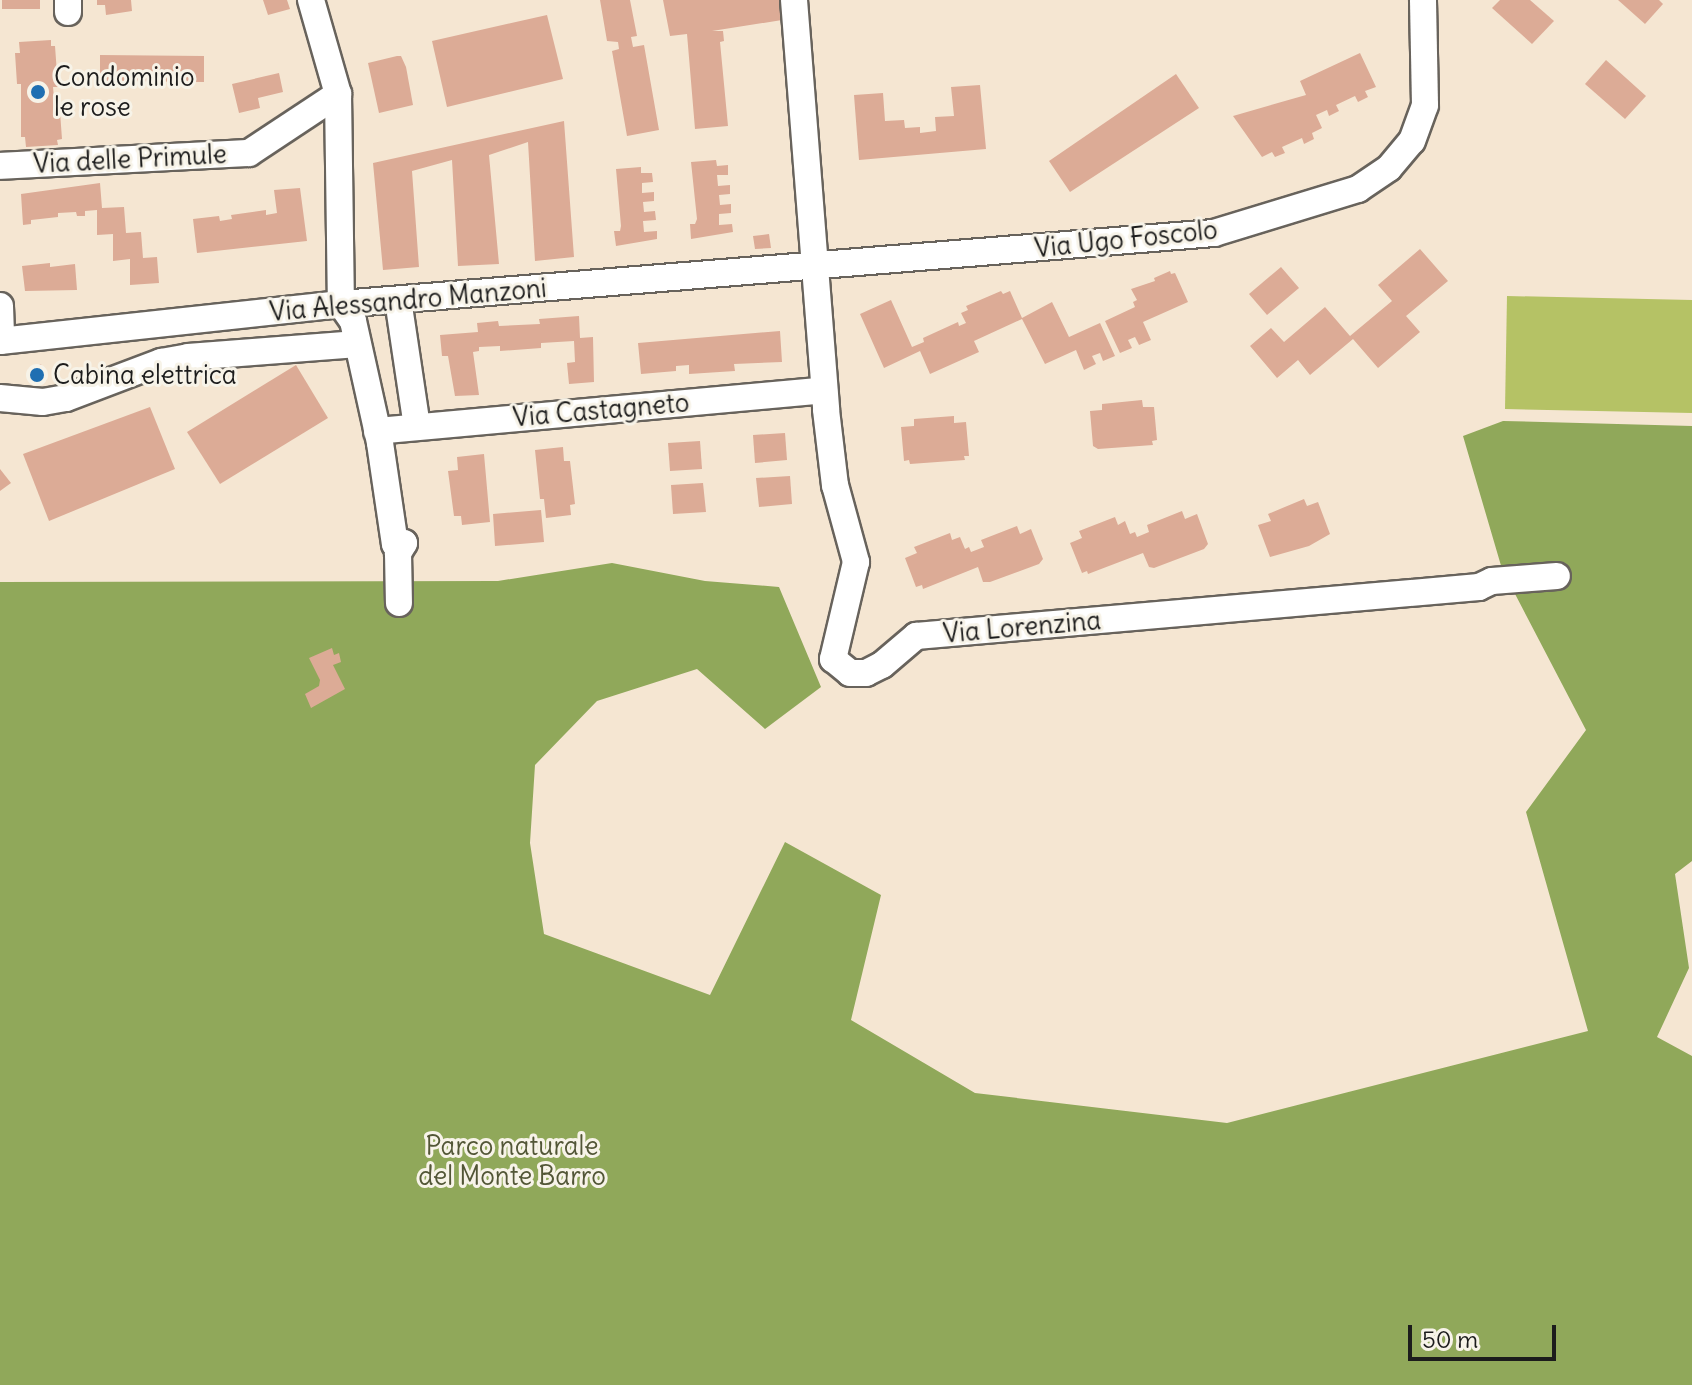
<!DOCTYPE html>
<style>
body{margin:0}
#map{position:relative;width:1692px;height:1385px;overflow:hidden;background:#f5e6d2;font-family:Delius,sans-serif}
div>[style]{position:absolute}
.green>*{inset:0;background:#b5c265}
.forest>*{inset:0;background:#90a85a}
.building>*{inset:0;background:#dcab96}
.roads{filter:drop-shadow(2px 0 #68635c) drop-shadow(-2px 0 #68635c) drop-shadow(0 2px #68635c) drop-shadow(0 -2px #68635c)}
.minor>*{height:26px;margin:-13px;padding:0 13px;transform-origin:13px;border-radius:13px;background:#fff}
.dots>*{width:22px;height:22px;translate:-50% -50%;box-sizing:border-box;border:4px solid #f7f3e8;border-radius:50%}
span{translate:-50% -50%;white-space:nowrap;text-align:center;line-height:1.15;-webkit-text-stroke:6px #f7f3e8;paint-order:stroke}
.poi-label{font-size:26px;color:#1c1c1c}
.left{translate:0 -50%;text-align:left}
.street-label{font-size:26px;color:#1c1c1c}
.park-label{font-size:26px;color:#525636}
.scale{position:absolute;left:1408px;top:1325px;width:148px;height:36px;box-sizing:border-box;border:4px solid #1c1c1c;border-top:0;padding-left:10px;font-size:24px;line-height:28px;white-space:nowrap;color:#1c1c1c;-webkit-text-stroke:6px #f7f3e8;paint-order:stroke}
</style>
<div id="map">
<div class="green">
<i style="clip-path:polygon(1507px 296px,1692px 300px,1692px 413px,1505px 409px)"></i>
</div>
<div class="forest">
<i style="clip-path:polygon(1503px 421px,1692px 426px,1692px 861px,1675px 874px,1689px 968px,1657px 1037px,1692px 1056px,1692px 1385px,0 1385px,0 582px,498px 581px,612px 563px,705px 581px,779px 587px,821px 687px,765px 729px,697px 669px,597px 701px,535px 765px,530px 843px,544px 934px,710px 995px,785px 842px,881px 895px,851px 1020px,975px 1093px,1227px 1123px,1588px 1031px,1526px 812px,1586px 730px,1502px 569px,1463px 436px)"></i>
</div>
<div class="building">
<i style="clip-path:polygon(2px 0,40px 0,40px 9px,2px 9px)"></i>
<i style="clip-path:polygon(97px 0,131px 0,132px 11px,106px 15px,105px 5px,97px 5px)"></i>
<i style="clip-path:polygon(263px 0,287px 0,290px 9px,268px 15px)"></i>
<i style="clip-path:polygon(600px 0,630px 0,637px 36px,631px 37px,633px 47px,644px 45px,659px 130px,627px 136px,612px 51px,619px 49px,618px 42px,607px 41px)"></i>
<i style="clip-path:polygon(663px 0,780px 0,782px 20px,712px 31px,723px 31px,724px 41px,720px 42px,728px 126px,695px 129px,687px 34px,670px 36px)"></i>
<i style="clip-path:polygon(1500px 0,1530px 0,1554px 21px,1532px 44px,1492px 8px)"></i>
<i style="clip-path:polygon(1618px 0,1659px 0,1663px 4px,1645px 24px)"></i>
<i style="clip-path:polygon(547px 15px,563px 79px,447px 107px,432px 41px)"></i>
<i style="clip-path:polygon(51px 40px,51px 46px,55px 46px,58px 87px,53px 87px,54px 98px,59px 98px,62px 139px,57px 140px,58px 145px,26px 147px,25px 137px,21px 137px,21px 84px,17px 84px,15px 53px,20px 53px,19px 42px)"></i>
<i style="clip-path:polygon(1360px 53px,1376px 87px,1365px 91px,1368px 97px,1358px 102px,1355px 96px,1336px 105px,1339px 111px,1329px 116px,1327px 110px,1316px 115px,1322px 128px,1312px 133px,1314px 139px,1304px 144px,1302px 138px,1282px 147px,1285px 153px,1275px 157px,1272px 152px,1262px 157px,1233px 116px,1306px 95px,1300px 81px)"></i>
<i style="clip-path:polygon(100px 55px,204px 56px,204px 82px,100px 81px)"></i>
<i style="clip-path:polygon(397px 56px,401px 56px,406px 67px,413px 105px,379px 113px,368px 63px)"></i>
<i style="clip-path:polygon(1606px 60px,1646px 96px,1625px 119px,1585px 84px)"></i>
<i style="clip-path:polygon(279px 73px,283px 92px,258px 98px,260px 108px,239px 113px,232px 84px)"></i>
<i style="clip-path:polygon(1176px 74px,1199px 108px,1070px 192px,1049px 161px)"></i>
<i style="clip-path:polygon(980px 85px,986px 149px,859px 160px,854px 95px,883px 93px,885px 121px,904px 120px,905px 128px,920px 127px,920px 133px,936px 131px,935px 117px,954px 116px,951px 87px)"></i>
<i style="clip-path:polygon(564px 121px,574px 257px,535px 261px,528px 142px,489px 155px,499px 264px,458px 266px,452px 160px,412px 171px,419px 267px,383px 270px,373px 163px)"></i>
<i style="clip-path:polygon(716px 160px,717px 166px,728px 165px,728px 175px,717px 175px,718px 186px,730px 185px,730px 194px,719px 195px,720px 205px,731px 204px,731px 213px,719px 214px,719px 225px,732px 224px,733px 232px,691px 239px,690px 224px,695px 224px,697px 219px,691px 162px)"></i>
<i style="clip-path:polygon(641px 167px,641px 173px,652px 173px,653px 182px,642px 183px,642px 193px,654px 192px,654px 201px,643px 202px,644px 212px,655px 211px,656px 220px,643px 221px,644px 232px,657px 231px,657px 239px,616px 246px,614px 231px,620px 231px,621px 226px,616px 169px)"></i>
<i style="clip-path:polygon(100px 183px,102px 208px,124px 207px,126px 233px,141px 232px,143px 258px,157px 257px,159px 283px,130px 285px,130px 259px,113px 261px,113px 234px,97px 235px,97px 210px,85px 211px,85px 216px,77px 216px,76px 212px,58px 213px,58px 217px,31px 220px,31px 224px,23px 225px,21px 194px)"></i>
<i style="clip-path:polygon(300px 188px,307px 241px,197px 253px,193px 219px,219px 216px,220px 221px,232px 219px,231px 215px,266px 210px,266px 215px,277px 213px,274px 190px)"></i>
<i style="clip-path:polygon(769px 234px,771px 248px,755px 249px,753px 236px)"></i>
<i style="clip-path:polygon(1420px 249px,1448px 281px,1406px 316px,1420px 332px,1378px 368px,1353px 339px,1310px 375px,1298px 360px,1277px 378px,1250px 346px,1271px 328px,1284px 342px,1325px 307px,1350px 336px,1392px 301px,1378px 285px)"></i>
<i style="clip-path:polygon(50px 263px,50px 267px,75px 264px,77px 290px,25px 291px,22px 266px)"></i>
<i style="clip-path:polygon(1281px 267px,1299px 288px,1267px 315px,1249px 294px)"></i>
<i style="clip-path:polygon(1170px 271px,1171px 274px,1175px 273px,1188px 302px,1143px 322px,1151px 340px,1139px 345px,1135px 337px,1128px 340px,1132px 348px,1120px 353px,1105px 321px,1135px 307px,1133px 302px,1137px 300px,1131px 289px,1155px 281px,1154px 278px)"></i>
<i style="clip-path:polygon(1001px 291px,1003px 294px,1010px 291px,1022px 318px,1052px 302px,1069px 337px,1100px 323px,1115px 356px,1103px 361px,1100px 353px,1092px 356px,1096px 364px,1084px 370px,1076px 350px,1045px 364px,1022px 319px,974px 341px,979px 352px,930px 374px,920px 351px,884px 368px,860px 314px,891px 300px,912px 347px,924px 342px,923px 338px,958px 322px,959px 326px,966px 323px,961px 313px,968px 310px,966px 306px)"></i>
<i style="clip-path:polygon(579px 316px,580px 338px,593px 337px,594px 382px,569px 384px,567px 363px,575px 362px,574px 341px,541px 343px,541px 348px,500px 351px,500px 346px,479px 347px,479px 351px,473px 352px,479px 395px,455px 396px,448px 356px,442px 356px,440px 335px,478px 332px,477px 323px,498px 321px,499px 326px,540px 324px,539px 319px)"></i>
<i style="clip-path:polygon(780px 331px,782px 362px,734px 364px,735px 371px,689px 374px,689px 365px,676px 366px,676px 371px,641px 374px,638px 343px)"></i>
<i style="clip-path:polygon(41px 364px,47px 380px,34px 385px,28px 369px)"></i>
<i style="clip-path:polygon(296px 365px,328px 418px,220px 484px,187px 432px)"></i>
<i style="clip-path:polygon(1142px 400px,1143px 407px,1154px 407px,1157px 440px,1152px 441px,1153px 445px,1098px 449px,1093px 446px,1090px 411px,1102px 410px,1102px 404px)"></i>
<i style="clip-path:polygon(150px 407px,175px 469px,49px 521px,23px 454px)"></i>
<i style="clip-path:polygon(954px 416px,954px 423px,966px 422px,969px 456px,964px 456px,965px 460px,910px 464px,909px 460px,904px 461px,901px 427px,914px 426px,914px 419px)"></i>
<i style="clip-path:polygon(785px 433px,787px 460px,755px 463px,753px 435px)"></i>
<i style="clip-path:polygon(700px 441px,702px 469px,670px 471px,668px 443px)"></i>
<i style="clip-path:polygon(563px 447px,564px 461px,570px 461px,575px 504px,570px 505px,571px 515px,546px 518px,544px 499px,540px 499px,535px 450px)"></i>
<i style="clip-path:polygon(484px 454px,490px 522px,462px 525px,461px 516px,454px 516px,448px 471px,458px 470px,457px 457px)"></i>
<i style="clip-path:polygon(0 469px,11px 483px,0 491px)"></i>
<i style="clip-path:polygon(790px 476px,792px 504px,759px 507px,756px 478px)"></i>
<i style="clip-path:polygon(703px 483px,706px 512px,673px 514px,671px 485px)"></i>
<i style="clip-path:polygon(1304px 499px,1307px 506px,1318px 502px,1330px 534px,1309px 546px,1270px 557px,1258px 525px,1271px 521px,1268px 514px)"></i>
<i style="clip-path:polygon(541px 510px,544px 542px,495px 546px,493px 514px)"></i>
<i style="clip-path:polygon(1182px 511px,1185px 519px,1197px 514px,1208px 544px,1204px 549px,1154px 568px,1149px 567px,1143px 553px,1088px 574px,1087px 571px,1082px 573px,1070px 543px,1082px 538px,1079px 531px,1115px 517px,1118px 525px,1125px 521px,1130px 534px,1135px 532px,1137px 537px,1149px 532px,1147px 525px)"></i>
<i style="clip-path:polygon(1017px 526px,1020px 534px,1031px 529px,1043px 559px,1039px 564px,990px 582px,983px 582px,978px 567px,923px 589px,922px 585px,916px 587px,905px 558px,917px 553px,914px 547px,950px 533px,952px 540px,960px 537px,965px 549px,969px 547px,971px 552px,984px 547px,981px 540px)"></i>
<i style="clip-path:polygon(332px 648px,334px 655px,339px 653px,341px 662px,333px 665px,345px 689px,311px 708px,305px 694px,319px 686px,320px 680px,309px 658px)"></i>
</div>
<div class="roads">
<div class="minor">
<i style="left:68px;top:0;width:12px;rotate:90deg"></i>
<i style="left:311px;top:0;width:98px;rotate:74deg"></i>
<i style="left:338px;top:94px;width:210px;rotate:89.2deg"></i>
<i style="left:794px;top:0;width:411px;rotate:85.5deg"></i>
<i style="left:826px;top:410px;width:76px;rotate:83.2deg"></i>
<i style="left:835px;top:485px;width:80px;rotate:74.7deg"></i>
<i style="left:856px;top:562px;width:100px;rotate:103.3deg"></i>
<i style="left:833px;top:659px;width:22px;rotate:39deg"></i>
<i style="left:850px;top:673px;width:16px"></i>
<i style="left:866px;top:673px;width:18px;rotate:-27deg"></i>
<i style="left:882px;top:665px;width:45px;rotate:-40.5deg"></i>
<i style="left:916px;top:636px;width:565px;rotate:-4.97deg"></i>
<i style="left:1479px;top:587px;width:14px;rotate:-25deg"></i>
<i style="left:1492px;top:581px;width:65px;rotate:-4.4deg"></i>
<i style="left:0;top:166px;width:249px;rotate:-3deg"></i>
<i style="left:249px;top:153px;width:107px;rotate:-33.5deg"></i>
<i style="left:341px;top:304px;width:21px;rotate:55deg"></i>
<i style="left:353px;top:321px;width:125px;rotate:77.5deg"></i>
<i style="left:380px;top:443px;width:102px;rotate:81.6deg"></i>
<i style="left:395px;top:544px;width:9px;rotate:-6deg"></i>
<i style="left:404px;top:543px;width:12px;rotate:121deg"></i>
<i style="left:398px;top:553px;width:50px;rotate:88.9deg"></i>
<i style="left:0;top:306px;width:35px;rotate:88deg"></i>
<i style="left:400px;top:313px;width:115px;rotate:81.5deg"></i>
<i style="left:0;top:341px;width:343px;rotate:-6.2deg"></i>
<i style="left:341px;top:304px;width:876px;rotate:-4.65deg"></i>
<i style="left:1214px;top:233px;width:151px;rotate:-17deg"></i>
<i style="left:1358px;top:189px;width:37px;rotate:-34deg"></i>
<i style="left:1389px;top:168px;width:35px;rotate:-50deg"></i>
<i style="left:1412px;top:141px;width:38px;rotate:-70deg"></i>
<i style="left:1425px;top:105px;width:105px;rotate:-91.1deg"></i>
<i style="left:0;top:398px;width:43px;rotate:5.3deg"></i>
<i style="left:43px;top:402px;width:23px;rotate:-10deg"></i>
<i style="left:66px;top:398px;width:102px;rotate:-20.8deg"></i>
<i style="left:161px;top:362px;width:27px;rotate:-10deg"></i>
<i style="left:188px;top:357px;width:170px;rotate:-4.4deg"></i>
<i style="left:377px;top:431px;width:449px;rotate:-5.2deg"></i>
</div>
</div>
<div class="dots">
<i style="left:38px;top:92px;background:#1f6fb2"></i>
<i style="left:37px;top:375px;background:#1f6fb2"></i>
</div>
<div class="poi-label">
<span class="left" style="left:54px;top:92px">Condominio<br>le rose</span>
<span class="left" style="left:53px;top:375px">Cabina elettrica</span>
</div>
<div class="street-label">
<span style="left:130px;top:159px;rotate:-3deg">Via delle Primule</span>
<span style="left:1126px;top:239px;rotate:-6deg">Via Ugo Foscolo</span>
<span style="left:408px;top:300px;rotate:-5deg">Via Alessandro Manzoni</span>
<span style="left:601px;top:410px;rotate:-5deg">Via Castagneto</span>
<span style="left:1022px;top:627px;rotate:-5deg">Via Lorenzina</span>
</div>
<div class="park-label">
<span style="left:512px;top:1161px">Parco naturale<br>del Monte Barro</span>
</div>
<div class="scale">50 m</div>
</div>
